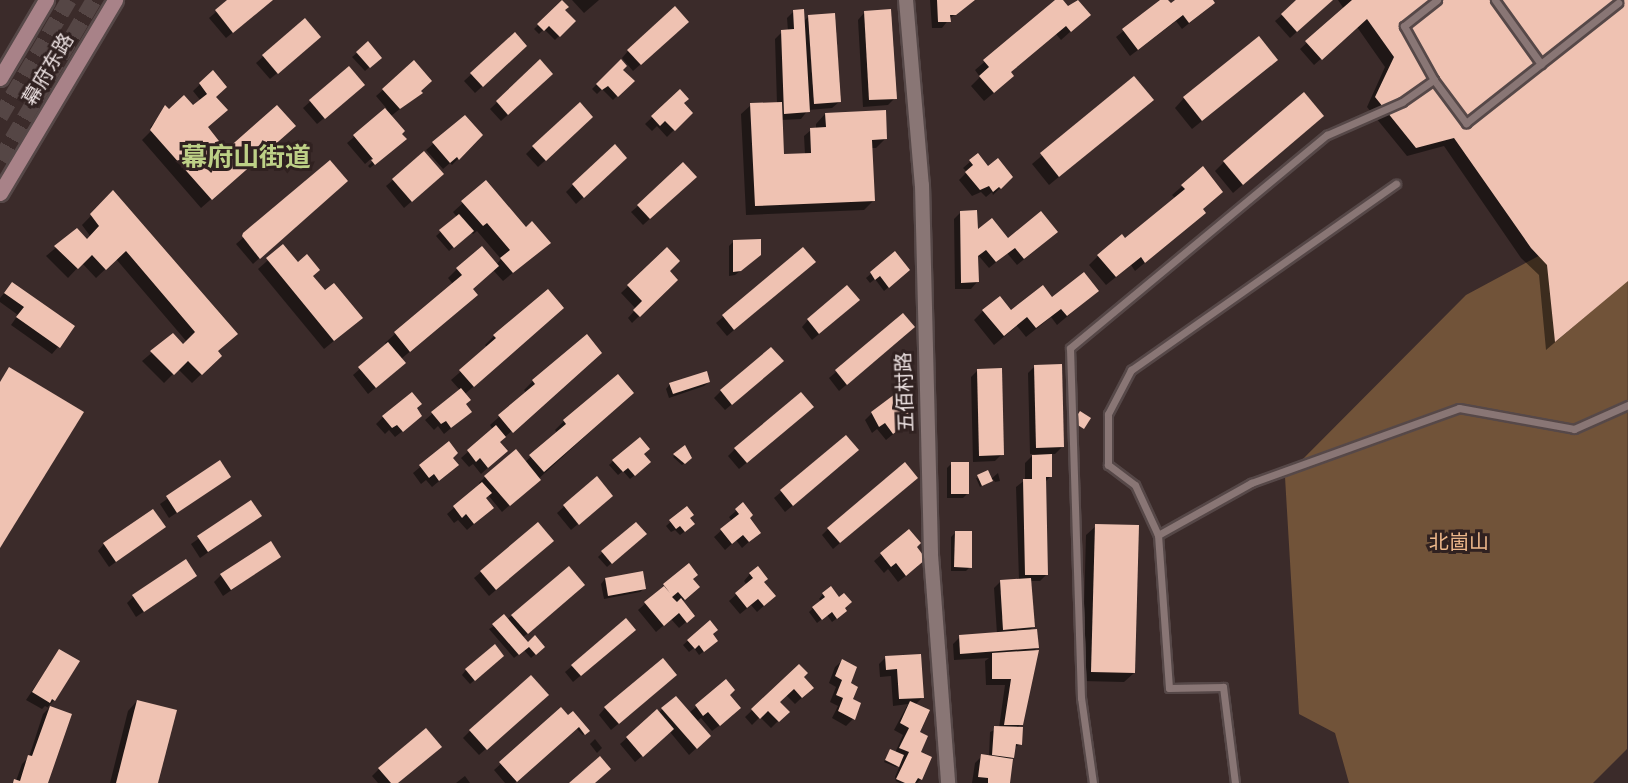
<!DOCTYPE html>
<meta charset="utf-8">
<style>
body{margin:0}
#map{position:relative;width:1628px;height:783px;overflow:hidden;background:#3b2b2a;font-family:"Varela Round","Noto Sans SC",sans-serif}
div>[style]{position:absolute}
.forest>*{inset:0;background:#715339}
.shadow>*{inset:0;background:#0007}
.building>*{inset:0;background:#efc2b2}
.trunk-tunnel>*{height:16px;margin-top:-8px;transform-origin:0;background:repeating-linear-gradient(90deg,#554645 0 16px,transparent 0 24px)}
.roads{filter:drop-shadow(2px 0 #564848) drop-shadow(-2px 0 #564848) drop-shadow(0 2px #564848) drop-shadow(0 -2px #564848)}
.service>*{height:7px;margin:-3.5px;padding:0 3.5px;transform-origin:3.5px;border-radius:3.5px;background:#897675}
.minor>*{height:14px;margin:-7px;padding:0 7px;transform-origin:7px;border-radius:7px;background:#897675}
.secondary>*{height:15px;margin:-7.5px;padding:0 7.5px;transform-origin:7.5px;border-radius:7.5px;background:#a88288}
span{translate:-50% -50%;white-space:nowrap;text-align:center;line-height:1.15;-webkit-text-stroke:6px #302120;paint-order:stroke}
.street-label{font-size:20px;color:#ebe0e0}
.park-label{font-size:20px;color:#edb78a}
.district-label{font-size:26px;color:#bdd086;font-weight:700}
</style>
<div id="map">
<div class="forest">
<i style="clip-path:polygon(1628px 208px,1627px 749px,1593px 783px,1349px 783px,1335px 733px,1299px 714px,1285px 477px,1466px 295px)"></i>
</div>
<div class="shadow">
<i style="clip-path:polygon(230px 0,272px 0,226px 38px,209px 18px)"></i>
<i style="clip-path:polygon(572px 0,599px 0,584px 13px)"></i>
<i style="clip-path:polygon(930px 0,975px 0,950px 18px,942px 28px,932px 28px)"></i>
<i style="clip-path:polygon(1057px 0,1061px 0,1068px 8px,1077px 0,1089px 15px,1061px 40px,1056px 34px,1009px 72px,1003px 85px,984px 101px,971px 86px,980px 77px,975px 70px)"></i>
<i style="clip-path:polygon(1162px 0,1166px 0,1170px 6px,1178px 0,1211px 0,1207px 9px,1182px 29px,1176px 21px,1130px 56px,1116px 37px)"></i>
<i style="clip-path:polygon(1299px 0,1332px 0,1290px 38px,1275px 21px)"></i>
<i style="clip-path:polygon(1338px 0,1628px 0,1628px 280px,1546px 350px,1539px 275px,1521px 258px,1444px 146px,1407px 156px,1367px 107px,1385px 67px,1357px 27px,1314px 65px,1300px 49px,1344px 9px)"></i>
<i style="clip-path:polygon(562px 2px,563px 10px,574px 21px,555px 40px,544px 29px,539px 34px,534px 29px)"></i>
<i style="clip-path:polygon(794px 11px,803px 22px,809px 16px,839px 102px,832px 108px,808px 110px,801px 119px,781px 120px,782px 155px,805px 154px,804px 136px,811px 130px,816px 129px,816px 124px,825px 114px,885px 139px,876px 148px,871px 148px,873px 201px,864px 210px,746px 215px,741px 114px,751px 105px,777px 104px,775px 39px,782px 32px,788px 31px,787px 18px)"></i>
<i style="clip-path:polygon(864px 13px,895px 98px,888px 105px,863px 107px,858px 20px)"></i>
<i style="clip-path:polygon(304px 20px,312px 44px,270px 79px,256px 63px)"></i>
<i style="clip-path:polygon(680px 29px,633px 71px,622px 58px,628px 51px)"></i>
<i style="clip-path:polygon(515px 34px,519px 53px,475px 93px,464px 81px)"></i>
<i style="clip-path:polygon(368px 44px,375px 62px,365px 71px,352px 57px)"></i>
<i style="clip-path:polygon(620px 61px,622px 70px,632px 81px,613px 100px,602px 89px,597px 94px,592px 89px)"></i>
<i style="clip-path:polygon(540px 62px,544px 81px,501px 121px,490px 109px)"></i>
<i style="clip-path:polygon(414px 63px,420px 93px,391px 116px,395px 139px,400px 143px,370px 168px,368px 166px,374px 160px,372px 158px,365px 164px,347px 143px,387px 109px,376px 96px)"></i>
<i style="clip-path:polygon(348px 68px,356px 92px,317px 124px,303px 108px)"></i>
<i style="clip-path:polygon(1267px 69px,1192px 129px,1175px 108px,1184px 98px)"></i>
<i style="clip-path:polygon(213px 72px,214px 98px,206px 127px,226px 152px,284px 135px,201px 208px,142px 140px,155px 127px,150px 128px,165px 108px,168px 111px,192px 108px,201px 101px,193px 91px)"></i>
<i style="clip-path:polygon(1134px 78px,1142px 109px,1049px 185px,1032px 164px)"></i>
<i style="clip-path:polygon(680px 91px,682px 103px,691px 113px,667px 137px,657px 126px,652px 131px,645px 124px)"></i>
<i style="clip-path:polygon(465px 117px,481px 135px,452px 165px,450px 163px,443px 169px,426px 150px)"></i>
<i style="clip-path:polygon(585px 124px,538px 167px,526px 154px,533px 147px)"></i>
<i style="clip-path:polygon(1312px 125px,1233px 193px,1215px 171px,1224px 162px)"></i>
<i style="clip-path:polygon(978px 155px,988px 168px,1011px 177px,993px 195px,992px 192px,986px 197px,981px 192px,972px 196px,959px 180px,967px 172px,963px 168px)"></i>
<i style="clip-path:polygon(330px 162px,339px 187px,253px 264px,236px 244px)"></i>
<i style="clip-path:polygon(619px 165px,576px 204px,566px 192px,573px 185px)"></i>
<i style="clip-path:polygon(1202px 169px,1201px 210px,1204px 213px,1135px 271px,1131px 265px,1106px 285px,1089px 265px,1098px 256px,1125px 240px,1176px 199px,1172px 195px)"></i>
<i style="clip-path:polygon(393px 180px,435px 181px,404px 208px,386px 186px)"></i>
<i style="clip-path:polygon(486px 182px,526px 229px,549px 243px,503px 281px,493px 270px,471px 289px,467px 304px,401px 359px,397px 370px,368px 394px,353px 375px,387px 345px,385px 343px,395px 334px,453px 284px,448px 278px,457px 269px,496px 265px,501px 259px,477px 231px,473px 234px,471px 232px,449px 251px,436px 236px,457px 217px,453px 212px)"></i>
<i style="clip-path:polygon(688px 184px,643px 225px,631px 212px,638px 206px)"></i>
<i style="clip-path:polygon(113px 193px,220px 356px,192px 383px,178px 369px,164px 383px,142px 361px,173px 335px,183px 346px,187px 342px,116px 259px,96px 278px,82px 263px,68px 278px,46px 256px,77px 230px,87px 241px,91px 237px,82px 225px)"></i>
<i style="clip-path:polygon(961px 212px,977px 232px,1008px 240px,1050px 238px,1017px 265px,1007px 253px,989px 268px,978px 255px,977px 282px,971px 289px,955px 289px,954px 219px)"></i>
<i style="clip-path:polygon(733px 242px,755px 259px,735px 275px,729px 276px,729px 246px)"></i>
<i style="clip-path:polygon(283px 247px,312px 277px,351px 327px,324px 349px,258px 269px)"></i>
<i style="clip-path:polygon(667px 249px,668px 271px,676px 280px,632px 323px,628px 318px,636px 309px,621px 293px)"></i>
<i style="clip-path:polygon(803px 249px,807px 268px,727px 336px,716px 323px)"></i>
<i style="clip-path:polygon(895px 253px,904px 274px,884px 291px,875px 279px,870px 283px,866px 278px)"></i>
<i style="clip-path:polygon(12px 284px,58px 347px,52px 354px,11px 325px,18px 315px,0 302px,0 298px)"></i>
<i style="clip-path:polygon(1097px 291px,1057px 325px,1051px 317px,1026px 337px,1017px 326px,994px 345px,974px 320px,983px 311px,1011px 312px,1052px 299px)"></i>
<i style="clip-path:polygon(851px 307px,812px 340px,802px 327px,808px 320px)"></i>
<i style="clip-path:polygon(903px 315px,907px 334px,839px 391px,829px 378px)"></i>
<i style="clip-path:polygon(553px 317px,465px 394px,463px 418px,444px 434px,438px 426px,434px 430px,425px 420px,460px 390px,451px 380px,488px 348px,485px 345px,494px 336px)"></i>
<i style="clip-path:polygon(591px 362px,499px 442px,506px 451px,481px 474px,473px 464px,469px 467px,461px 458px,493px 430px,490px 425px,526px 393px,524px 390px,533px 381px)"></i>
<i style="clip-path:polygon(1035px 366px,1062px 447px,1055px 454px,1050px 454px,1051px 476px,1044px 483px,1047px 574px,1040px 581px,1030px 581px,1033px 627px,1029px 631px,1037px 648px,1033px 652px,1021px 724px,1017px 728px,1020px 744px,1014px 748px,1010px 760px,1008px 783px,972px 783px,975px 763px,982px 756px,989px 757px,990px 732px,999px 728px,1005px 685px,986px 685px,985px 661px,989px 658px,954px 660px,953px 644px,960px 637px,997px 634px,994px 588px,1001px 581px,1019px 580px,1016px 487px,1025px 480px,1025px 463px,1034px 454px,1030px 454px,1028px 373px)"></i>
<i style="clip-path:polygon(775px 368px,725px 410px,714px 398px,721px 391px)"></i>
<i style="clip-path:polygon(978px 370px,1002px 454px,995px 461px,973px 462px,971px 377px)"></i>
<i style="clip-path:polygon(709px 382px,704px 386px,669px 398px,666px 389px,670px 384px)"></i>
<i style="clip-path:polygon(623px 402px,502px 512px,488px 495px,485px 498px,485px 514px,467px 530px,458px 520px,454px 523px,447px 514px,480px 485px,479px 483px,485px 477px,525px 462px,557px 433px,555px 430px,564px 421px)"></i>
<i style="clip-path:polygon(415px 409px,414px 422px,395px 437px,389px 430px,385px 434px,376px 424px,383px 417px)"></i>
<i style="clip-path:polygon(872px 413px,906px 418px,909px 421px,886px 440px,877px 429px,872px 433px,865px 420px)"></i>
<i style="clip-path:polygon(805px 414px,739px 469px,728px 456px,735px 449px)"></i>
<i style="clip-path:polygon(846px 437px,851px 457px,785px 512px,774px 498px)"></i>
<i style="clip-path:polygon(449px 443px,450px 472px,432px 487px,426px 480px,421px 484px,413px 473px)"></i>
<i style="clip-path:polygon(685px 447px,690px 458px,682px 465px,673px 457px)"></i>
<i style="clip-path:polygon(643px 454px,645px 467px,630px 479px,623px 471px,618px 475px,609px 465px,613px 461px)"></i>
<i style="clip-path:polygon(219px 462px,229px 477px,169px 518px,160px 504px)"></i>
<i style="clip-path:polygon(952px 463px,968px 493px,963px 498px,947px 498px,947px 468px)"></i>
<i style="clip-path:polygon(998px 473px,1000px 481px,995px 482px,993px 479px,980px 487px,976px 478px,990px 480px)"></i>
<i style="clip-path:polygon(596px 478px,604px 502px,571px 530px,557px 513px)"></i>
<i style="clip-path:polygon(909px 484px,833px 549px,822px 535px,828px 529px)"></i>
<i style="clip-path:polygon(250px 502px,260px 516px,200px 558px,191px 544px)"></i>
<i style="clip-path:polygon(743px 505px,752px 539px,742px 548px,736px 540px,725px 550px,714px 537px,732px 521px,729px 517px)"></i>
<i style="clip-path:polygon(686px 508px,689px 528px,680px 535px,675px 530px,671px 532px,666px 526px)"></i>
<i style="clip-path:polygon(1096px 526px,1134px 673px,1124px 682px,1082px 681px,1086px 535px)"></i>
<i style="clip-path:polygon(164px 527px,109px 567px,98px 551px,104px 544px)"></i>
<i style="clip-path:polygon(909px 531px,918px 566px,898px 582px,888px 569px,884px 573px,874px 561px)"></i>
<i style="clip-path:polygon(956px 532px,970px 567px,966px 571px,951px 571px,951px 537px)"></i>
<i style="clip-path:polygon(640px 538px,607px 567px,598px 557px,602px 553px)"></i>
<i style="clip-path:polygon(545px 548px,489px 596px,474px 578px,481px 572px)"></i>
<i style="clip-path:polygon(279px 557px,223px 596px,214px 582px,221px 575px)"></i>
<i style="clip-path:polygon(688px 566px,693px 592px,681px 602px,693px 616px,679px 628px,671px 619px,656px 632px,638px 610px)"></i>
<i style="clip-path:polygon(750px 574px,763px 583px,767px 603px,757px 612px,751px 605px,740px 614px,729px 601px,747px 585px,744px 581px)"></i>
<i style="clip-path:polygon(195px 576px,136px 617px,127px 603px,133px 597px)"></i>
<i style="clip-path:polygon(605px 579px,645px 588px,640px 592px,604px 599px,601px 584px)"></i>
<i style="clip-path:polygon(577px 592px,522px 638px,539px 651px,531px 658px,524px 650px,514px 658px,489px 629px,512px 616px)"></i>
<i style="clip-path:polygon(823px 594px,843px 608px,841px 615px,832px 622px,827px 615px,817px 623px,809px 612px,821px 601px,819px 599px)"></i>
<i style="clip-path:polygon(626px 620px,627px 636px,573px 682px,565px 672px)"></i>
<i style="clip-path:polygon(709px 622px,712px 645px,699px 655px,694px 648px,689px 652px,683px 645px)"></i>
<i style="clip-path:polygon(59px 651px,54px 700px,48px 707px,71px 715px,46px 783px,12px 783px,16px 781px,22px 764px,29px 757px,43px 714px,49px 708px,45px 706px,42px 709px,26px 700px)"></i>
<i style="clip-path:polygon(920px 655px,923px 697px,915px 705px,921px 779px,917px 783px,900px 783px,896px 781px,895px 777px,901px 763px,896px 767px,884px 762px,889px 753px,895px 753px,903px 735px,894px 730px,908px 704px,893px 706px,891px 676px,880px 677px,879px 664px,886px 657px)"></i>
<i style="clip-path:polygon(498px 660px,470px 684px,462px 675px,466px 670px)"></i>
<i style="clip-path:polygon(842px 661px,851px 699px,859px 704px,853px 719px,846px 726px,832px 718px,838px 706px,830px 702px,836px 687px,829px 683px,835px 667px)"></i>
<i style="clip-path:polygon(799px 666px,802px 677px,812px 688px,795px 704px,786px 695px,778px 702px,781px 718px,771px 728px,760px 717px,752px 725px,745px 717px)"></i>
<i style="clip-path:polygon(726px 681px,733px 715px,712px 731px,701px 718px,696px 722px,702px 743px,689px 755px,670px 732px,635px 762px,620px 744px,657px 711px,658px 713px,663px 709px,689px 713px)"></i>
<i style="clip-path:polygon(668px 682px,611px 730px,599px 715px,605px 708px)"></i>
<i style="clip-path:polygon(137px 701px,157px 783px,110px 783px,128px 711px)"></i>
<i style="clip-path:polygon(540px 701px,479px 755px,463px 738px,470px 731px)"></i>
<i style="clip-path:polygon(561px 710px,588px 731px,583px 735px,576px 728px,515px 783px,505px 783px,494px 770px)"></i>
<i style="clip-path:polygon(595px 739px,602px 748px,597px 753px,590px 744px)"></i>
<i style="clip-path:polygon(379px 769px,398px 783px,378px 783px,372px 776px)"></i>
<i style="clip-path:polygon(465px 776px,470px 783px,456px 783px)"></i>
</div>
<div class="building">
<i style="clip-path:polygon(227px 0,273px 0,233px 33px,215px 10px)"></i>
<i style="clip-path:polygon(562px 0,569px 7px,565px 10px,576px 21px,560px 37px,549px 26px,544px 31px,537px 24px)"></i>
<i style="clip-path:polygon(937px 0,975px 0,956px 15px,950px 15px,951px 22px,938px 22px)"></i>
<i style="clip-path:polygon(1055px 0,1063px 0,1068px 6px,1078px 0,1091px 15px,1071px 32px,1066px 26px,1011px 72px,1014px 76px,994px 93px,979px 76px,989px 67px,983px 60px)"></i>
<i style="clip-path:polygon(1160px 0,1168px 0,1171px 3px,1175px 0,1213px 0,1215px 3px,1189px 23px,1183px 15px,1138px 50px,1122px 29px)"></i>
<i style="clip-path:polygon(1296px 0,1333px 0,1297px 32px,1281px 14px)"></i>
<i style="clip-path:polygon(1352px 0,1628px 0,1628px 281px,1555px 342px,1547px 265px,1531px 248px,1454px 138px,1416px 148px,1375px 97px,1394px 57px,1367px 19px,1322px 60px,1305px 41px)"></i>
<i style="clip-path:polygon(675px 6px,689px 22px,641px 65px,627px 50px)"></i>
<i style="clip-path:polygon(804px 9px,810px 112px,784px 114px,781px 30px,794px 29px,793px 10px)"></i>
<i style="clip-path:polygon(891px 9px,897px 99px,869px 100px,864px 11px)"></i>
<i style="clip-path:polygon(835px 13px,841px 102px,814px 104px,808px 15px)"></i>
<i style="clip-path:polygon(305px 18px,321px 37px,278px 74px,262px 55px)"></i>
<i style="clip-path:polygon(515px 32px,527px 46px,483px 87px,470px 73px)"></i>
<i style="clip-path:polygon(1259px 36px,1278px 60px,1202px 121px,1183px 97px)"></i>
<i style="clip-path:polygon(368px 41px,382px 58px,370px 68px,356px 52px)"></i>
<i style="clip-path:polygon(540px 59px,553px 74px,508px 115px,496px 101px)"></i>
<i style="clip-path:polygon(621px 59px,627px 66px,623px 70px,635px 81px,618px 97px,608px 86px,602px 90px,596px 84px)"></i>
<i style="clip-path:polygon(414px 60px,432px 81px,421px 91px,423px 93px,400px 109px,382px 89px)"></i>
<i style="clip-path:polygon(349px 66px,365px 85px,325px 119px,309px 100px)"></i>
<i style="clip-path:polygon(213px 70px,227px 87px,216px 97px,228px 110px,208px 127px,226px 150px,277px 105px,296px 126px,212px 200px,150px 130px,165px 105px,169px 109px,184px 95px,193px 105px,207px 94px,199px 83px)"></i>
<i style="clip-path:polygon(1134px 76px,1154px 100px,1059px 177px,1040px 153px)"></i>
<i style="clip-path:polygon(680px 89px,689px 99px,684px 103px,693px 113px,675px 131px,665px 121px,660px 126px,651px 116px)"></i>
<i style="clip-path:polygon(1304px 92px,1324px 116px,1243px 185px,1223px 161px)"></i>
<i style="clip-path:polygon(580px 102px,593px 117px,546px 161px,532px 146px)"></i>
<i style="clip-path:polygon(782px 102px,784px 154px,811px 153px,810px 128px,826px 127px,825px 113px,886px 110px,887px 139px,872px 140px,875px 201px,755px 206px,750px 103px)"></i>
<i style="clip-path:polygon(385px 108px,405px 131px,402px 134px,407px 139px,375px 165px,371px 160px,373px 159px,353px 135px)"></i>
<i style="clip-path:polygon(465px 115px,483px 135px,459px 160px,457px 157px,450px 163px,432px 142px)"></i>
<i style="clip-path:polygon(615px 144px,627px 158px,584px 198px,572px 184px)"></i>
<i style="clip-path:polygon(424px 151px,444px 174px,412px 202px,392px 179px)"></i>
<i style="clip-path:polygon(978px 153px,988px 166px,998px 158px,1013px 177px,1001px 189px,999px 187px,993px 192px,989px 186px,980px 190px,965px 172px,973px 165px,969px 160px)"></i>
<i style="clip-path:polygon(330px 160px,348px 181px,260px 259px,242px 236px,243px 233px)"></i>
<i style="clip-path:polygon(683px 162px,697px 177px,650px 219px,637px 205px)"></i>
<i style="clip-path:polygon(1203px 166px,1223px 192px,1203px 209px,1206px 213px,1145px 263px,1141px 257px,1116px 277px,1097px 255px,1122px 234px,1125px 238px,1185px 189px,1181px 185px)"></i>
<i style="clip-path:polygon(486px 180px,526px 227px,532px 221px,551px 243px,513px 273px,500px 258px,510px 250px,487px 223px,483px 226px,461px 201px)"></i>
<i style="clip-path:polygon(113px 190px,238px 334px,218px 351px,222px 356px,202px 375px,188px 361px,174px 375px,150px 351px,173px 333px,183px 344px,195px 332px,126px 251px,106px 270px,92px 255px,78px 269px,54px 246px,77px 228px,87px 239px,99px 226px,90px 214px)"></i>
<i style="clip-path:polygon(977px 210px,978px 229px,992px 218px,1008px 238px,1041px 211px,1058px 232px,1024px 259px,1015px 248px,996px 262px,986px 250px,978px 256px,979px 282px,961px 283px,960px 211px)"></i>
<i style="clip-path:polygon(459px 214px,474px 231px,454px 248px,439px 230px)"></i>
<i style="clip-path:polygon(761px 239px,761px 255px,741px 271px,733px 272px,733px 240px)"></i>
<i style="clip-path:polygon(283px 244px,298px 262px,307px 254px,320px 270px,313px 276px,325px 290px,334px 283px,363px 318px,334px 341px,266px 258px)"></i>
<i style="clip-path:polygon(482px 246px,499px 266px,473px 289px,478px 295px,410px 352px,394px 332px,462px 275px,456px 268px)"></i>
<i style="clip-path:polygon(667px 247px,680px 261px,670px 271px,678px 280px,640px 317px,633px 310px,642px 301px,627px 285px)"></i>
<i style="clip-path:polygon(803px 247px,816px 262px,734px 330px,722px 315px)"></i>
<i style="clip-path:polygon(895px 251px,910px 270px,889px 288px,880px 276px,875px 280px,870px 272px)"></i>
<i style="clip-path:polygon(1084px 272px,1099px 291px,1067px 316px,1061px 309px,1036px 328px,1027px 317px,1004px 336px,982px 310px,1000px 296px,1011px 310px,1043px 285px,1052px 297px)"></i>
<i style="clip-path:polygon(12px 282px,75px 326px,60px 348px,16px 317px,24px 307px,4px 293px)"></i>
<i style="clip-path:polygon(847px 285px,860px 300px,819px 334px,807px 319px)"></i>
<i style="clip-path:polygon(548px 289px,564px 308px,474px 387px,459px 370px,496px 338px,493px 335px)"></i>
<i style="clip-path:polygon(903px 313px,915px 327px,847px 385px,835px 370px)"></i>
<i style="clip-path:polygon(587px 334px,602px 353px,513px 433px,498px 415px,535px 384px,532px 380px)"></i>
<i style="clip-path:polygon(388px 342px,406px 363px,376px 388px,358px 367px)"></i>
<i style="clip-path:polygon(771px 347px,784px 361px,732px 405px,720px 390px)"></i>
<i style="clip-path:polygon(1062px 364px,1064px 447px,1036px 448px,1034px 365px)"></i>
<i style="clip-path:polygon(9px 367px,84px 412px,0 548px,0 382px)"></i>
<i style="clip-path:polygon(1002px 368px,1004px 455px,979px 456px,977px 369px)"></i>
<i style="clip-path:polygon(707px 371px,710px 382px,673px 394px,669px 383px)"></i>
<i style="clip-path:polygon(618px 374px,634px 393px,544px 472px,529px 455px,566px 424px,563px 420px)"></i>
<i style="clip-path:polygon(461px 388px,471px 400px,466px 404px,472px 412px,451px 428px,446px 421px,441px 424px,431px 412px)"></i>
<i style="clip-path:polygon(412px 392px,422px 404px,417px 408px,422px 416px,403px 432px,397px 425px,392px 428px,382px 416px)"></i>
<i style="clip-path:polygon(801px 392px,814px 407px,747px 463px,734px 448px)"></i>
<i style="clip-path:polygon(895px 394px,912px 415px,908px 418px,911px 421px,893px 434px,885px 423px,879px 427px,871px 412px)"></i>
<i style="clip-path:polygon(1080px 411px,1091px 418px,1084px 429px,1073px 422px)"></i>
<i style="clip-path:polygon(496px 425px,506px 437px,500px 442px,508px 451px,488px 468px,480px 458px,476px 462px,467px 450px)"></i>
<i style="clip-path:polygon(846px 435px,859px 450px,793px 506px,780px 490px)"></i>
<i style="clip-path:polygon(640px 437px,650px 449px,644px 454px,651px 462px,635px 476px,628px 468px,623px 472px,612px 460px)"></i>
<i style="clip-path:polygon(449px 441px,458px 453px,453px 458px,459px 465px,439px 481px,434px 474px,429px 478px,419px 465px)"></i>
<i style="clip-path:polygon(685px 445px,692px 458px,685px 464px,673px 454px)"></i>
<i style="clip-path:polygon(516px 449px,541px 480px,510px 506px,484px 476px)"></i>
<i style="clip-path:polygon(1052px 454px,1052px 477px,1046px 477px,1048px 575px,1025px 575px,1023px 479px,1032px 479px,1032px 455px)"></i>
<i style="clip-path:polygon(220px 460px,231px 477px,177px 513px,166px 496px)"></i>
<i style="clip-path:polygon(905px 462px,918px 478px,840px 543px,827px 528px)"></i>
<i style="clip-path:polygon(951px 462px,969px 462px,969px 494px,951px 494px)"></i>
<i style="clip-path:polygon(988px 470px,993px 481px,982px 486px,977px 475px)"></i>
<i style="clip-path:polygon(597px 476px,613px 496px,579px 525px,563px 505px)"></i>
<i style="clip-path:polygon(482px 482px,492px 493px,486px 498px,494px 508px,474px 524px,466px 514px,462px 518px,453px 506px)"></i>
<i style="clip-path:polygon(251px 500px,262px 516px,208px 552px,197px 536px)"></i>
<i style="clip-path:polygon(743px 502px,753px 515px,750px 518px,761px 533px,749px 542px,743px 535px,732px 544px,720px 529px,739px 514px,735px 509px)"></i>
<i style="clip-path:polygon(687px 506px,694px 515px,690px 518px,695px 524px,685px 532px,680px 526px,676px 529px,669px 520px)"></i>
<i style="clip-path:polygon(153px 509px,166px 527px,116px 562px,103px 543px)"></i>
<i style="clip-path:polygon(538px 522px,554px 541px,496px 590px,480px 571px)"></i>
<i style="clip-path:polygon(636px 522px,647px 534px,612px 564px,601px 551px)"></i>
<i style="clip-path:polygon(1095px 524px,1139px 525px,1135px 673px,1091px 672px)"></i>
<i style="clip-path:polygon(909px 529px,921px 543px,917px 547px,926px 559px,906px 576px,896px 563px,891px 567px,880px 553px)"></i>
<i style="clip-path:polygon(955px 531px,972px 531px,972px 568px,954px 567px)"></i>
<i style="clip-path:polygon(271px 541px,281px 557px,231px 590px,220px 574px)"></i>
<i style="clip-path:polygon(186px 559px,197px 576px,144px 612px,132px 595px)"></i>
<i style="clip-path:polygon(689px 563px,698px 575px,693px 579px,700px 587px,685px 600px,678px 592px,672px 597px,677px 602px,681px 598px,695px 616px,687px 623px,679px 613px,664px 626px,644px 602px,664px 586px,670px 593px,663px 584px)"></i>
<i style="clip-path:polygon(569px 566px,585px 585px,528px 634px,511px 615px)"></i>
<i style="clip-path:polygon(758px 566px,768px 579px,764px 582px,776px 596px,764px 606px,758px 599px,747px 608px,735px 593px,753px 578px,749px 573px)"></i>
<i style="clip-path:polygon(643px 571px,646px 589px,608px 596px,605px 578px)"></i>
<i style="clip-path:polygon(1031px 578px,1035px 627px,1003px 630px,1000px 580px)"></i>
<i style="clip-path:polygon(831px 586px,839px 597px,844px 593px,852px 602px,845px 608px,847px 611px,837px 619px,832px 612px,822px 620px,812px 607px,825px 597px,822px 593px)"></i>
<i style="clip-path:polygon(504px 614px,528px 642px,535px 635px,545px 647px,536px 655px,529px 647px,519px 655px,492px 624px)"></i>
<i style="clip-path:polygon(626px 618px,636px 630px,581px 676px,571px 665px)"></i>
<i style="clip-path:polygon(710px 620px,718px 630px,713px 634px,718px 641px,704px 652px,699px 645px,695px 649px,687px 640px)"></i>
<i style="clip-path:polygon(1037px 629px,1039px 648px,960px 654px,959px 635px)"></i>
<i style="clip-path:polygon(495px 644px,504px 656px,475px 681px,465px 669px)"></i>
<i style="clip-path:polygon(59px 649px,80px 661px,55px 701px,52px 699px,50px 703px,32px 692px)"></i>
<i style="clip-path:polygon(1039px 650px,1023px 725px,1004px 725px,1011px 679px,992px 679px,992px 653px)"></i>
<i style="clip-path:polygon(921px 654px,924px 698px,899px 699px,897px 669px,886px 670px,885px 656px)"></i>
<i style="clip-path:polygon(663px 658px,677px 675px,619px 724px,604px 707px)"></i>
<i style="clip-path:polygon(842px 659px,857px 667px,851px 683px,858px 687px,853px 699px,861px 703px,855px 720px,838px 711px,843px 698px,836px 695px,842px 680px,835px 676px)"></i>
<i style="clip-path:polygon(799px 664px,808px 673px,804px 677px,814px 688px,802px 698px,794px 689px,780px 702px,790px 712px,779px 722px,768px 711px,760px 719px,751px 709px)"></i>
<i style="clip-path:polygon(531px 675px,549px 695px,487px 750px,469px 730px)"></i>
<i style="clip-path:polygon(726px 679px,735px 690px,730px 695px,741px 708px,720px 726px,708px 712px,703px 716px,695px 705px)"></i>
<i style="clip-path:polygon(676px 696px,711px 736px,697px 749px,661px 708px)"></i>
<i style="clip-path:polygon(137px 700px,177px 710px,158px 783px,116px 783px)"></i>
<i style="clip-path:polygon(910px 701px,930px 710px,920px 732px,928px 736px,921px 752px,932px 757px,922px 780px,918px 778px,915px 783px,905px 783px,896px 779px,909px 752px,899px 748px,909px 728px,900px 723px)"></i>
<i style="clip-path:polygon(50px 706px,72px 714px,48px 783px,13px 783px,14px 779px,20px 781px,28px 755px,32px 756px)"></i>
<i style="clip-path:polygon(561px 707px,568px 715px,573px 711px,590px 731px,585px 735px,579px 727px,517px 782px,499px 762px)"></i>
<i style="clip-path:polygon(657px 709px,674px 729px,643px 757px,626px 737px)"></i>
<i style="clip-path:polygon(994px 726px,1023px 727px,1022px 745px,1016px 744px,1014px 758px,992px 755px)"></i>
<i style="clip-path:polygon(426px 728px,442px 747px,398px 783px,391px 783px,378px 768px)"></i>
<i style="clip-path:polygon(890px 749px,904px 755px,899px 767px,885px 760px)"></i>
<i style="clip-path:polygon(981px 754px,1013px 759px,1010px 783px,988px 783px,988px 778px,978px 777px)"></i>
<i style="clip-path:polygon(600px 756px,611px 769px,595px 783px,569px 783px)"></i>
</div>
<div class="trunk-tunnel">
<i style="left:0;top:117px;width:136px;rotate:-59.5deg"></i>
<i style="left:0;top:160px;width:186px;rotate:-59.6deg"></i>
</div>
<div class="roads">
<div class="service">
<i style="left:1495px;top:0;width:79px;rotate:54.3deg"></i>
<i style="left:1434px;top:80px;width:54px;rotate:53.3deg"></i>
<i style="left:1466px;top:123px;width:194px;rotate:-38.3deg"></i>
<i style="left:1158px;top:535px;width:107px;rotate:-29.2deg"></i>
<i style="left:1251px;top:483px;width:221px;rotate:-19.8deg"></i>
<i style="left:1459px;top:408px;width:117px;rotate:10.3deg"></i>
<i style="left:1574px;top:429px;width:59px;rotate:-24deg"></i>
<i style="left:1093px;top:783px;width:86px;rotate:-98deg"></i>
<i style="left:1081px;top:698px;width:350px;rotate:-91.8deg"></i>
<i style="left:1070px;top:348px;width:334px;rotate:-39.7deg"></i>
<i style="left:1327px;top:135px;width:82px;rotate:-23.7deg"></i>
<i style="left:1402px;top:102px;width:39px;rotate:-35deg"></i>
<i style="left:1434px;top:80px;width:62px;rotate:-119.1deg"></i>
<i style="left:1404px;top:26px;width:42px;rotate:-38.2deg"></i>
<i style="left:1235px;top:783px;width:97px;rotate:-97.1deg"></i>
<i style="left:1223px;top:687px;width:54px;rotate:178.9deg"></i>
<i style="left:1169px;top:688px;width:153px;rotate:-94.1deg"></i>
<i style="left:1158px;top:535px;width:55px;rotate:-114.7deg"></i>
<i style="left:1135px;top:485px;width:34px;rotate:-143deg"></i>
<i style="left:1108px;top:465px;width:51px;rotate:-90deg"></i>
<i style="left:1108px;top:414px;width:50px;rotate:-62.4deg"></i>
<i style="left:1131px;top:370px;width:324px;rotate:-35.1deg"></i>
</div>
<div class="minor">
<i style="left:906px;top:0;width:186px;rotate:85.1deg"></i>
<i style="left:922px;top:185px;width:370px;rotate:88.6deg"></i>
<i style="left:931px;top:555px;width:229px;rotate:85.7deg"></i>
</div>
<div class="secondary">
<i style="left:0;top:78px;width:91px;rotate:-59.5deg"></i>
<i style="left:0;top:193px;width:225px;rotate:-59.2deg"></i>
</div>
</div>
<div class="street-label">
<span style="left:49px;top:70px;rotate:-59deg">幕府东路</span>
<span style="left:906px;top:392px;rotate:-92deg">五佰村路</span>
</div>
<div class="park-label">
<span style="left:1459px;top:543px">北崮山</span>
</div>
<div class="district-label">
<span style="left:246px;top:158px">幕府山街道</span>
</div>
</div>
